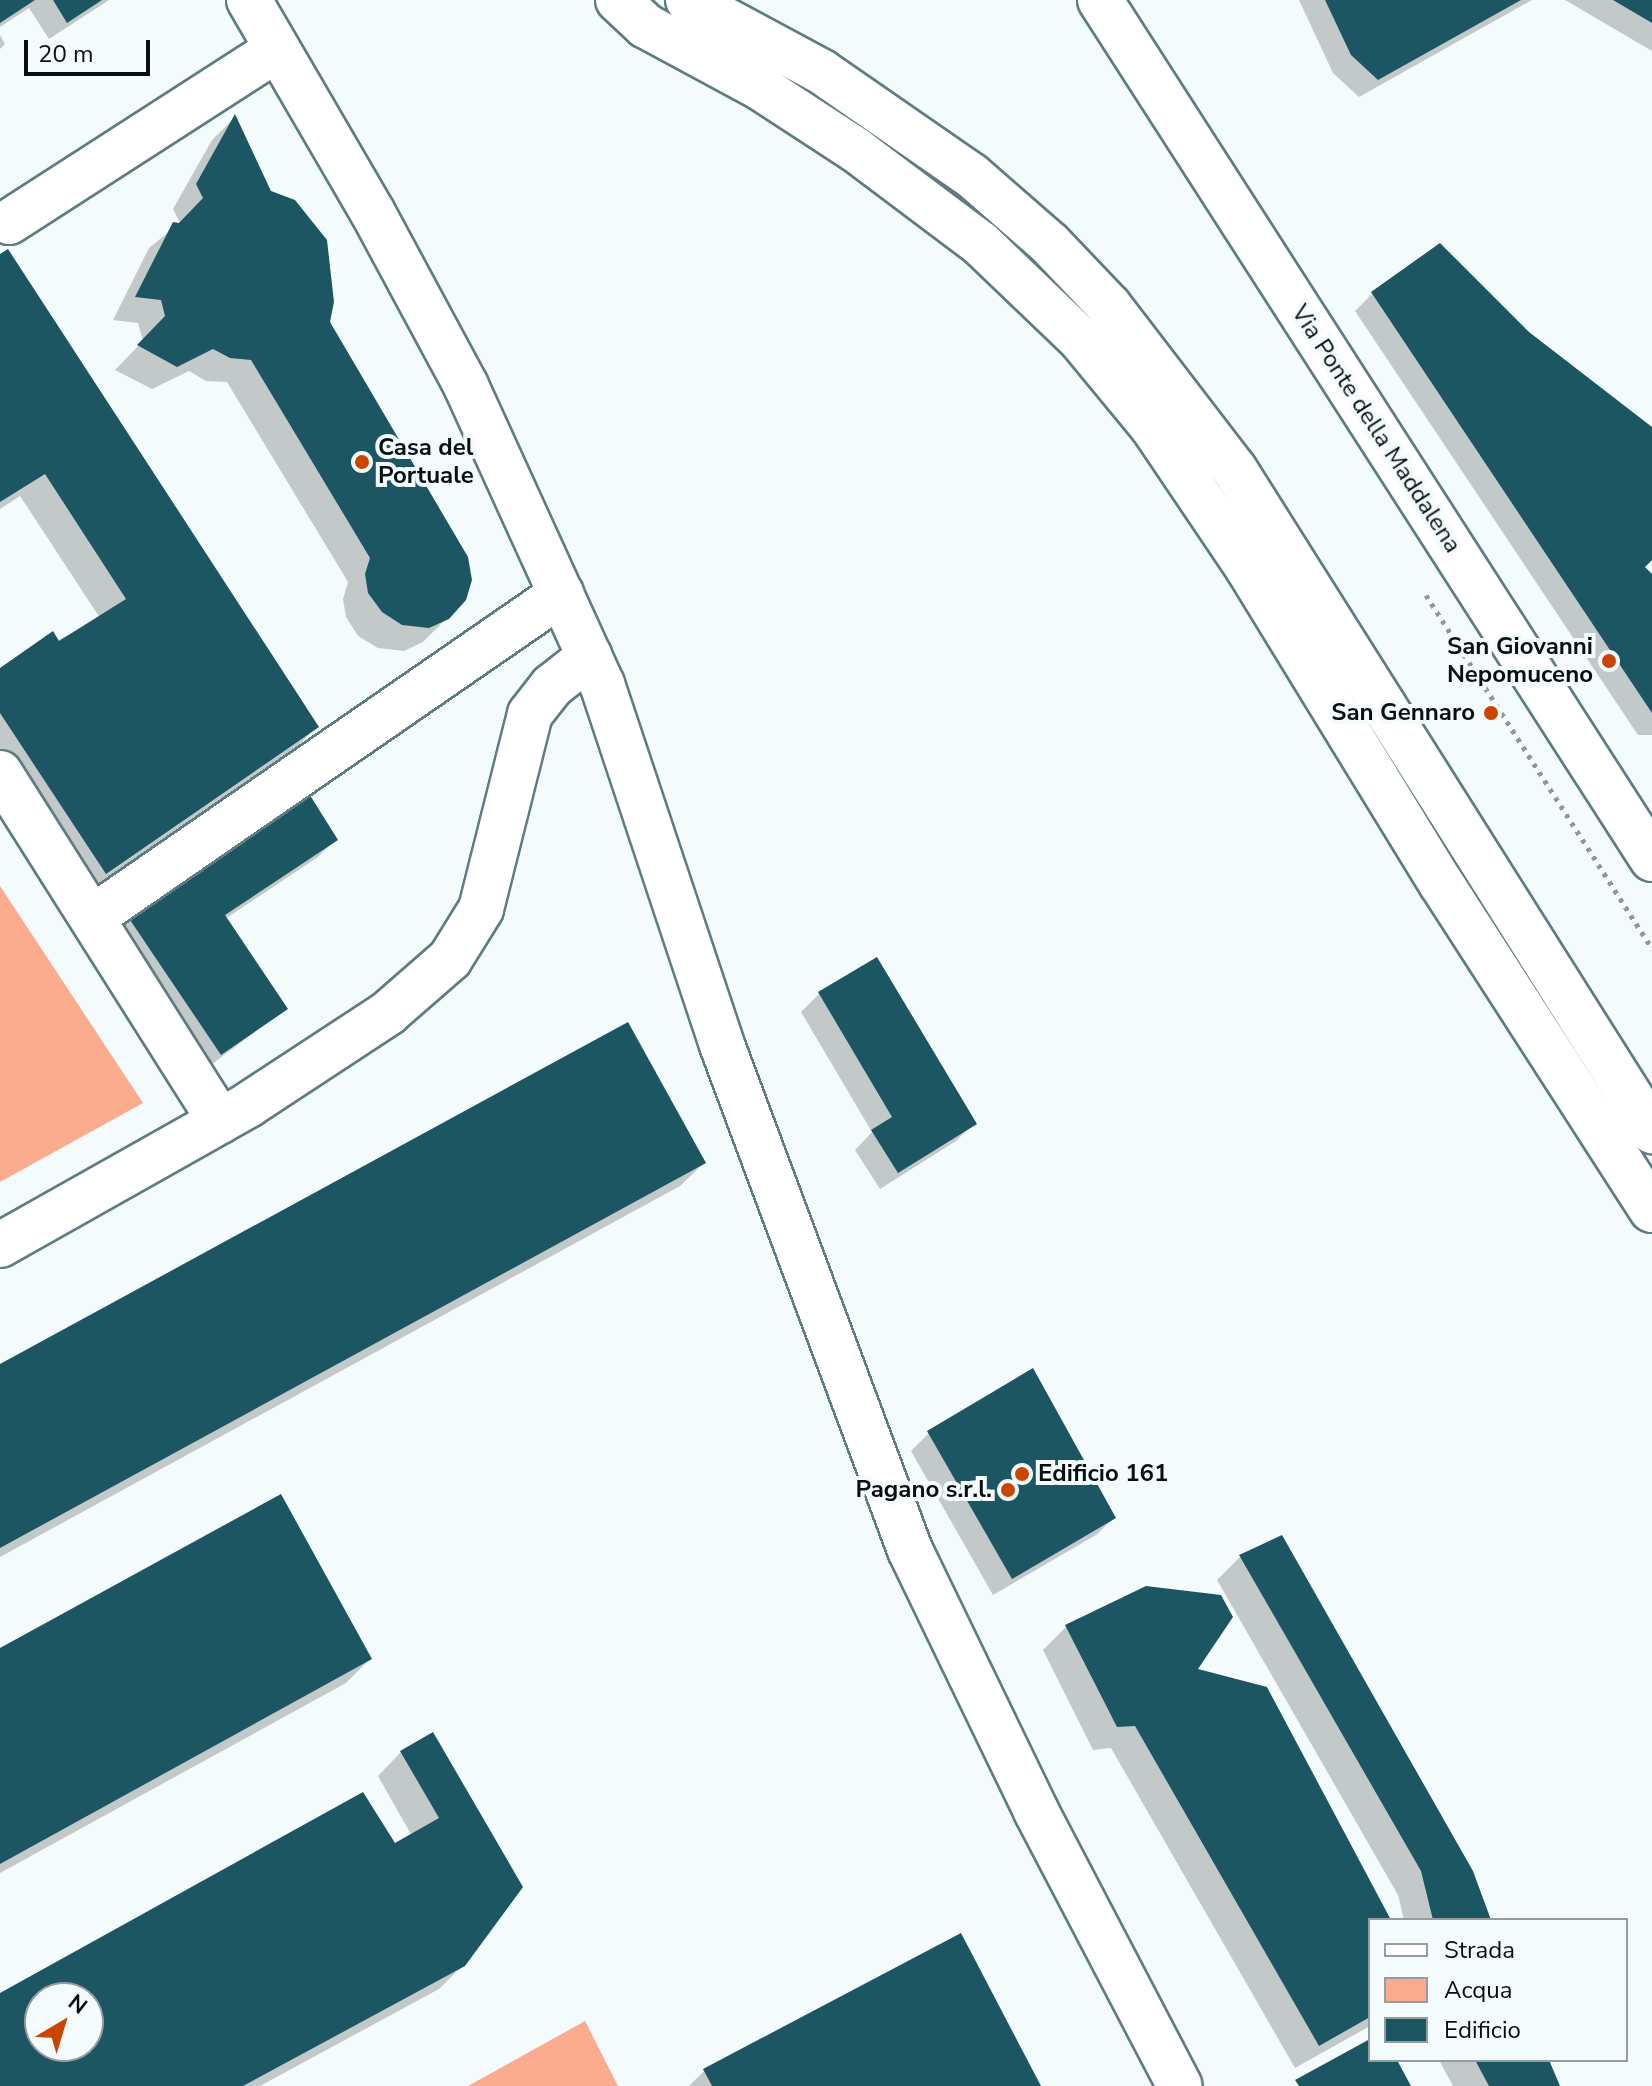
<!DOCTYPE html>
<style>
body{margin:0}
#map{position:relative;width:1652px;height:2086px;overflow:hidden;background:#f4fbfc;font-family:"Nunito Sans",sans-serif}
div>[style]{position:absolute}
.water>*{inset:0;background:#fbab8e}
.shadow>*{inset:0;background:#0003}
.building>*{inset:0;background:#1d5663}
.path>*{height:5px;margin-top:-2.5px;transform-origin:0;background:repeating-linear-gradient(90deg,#8e9799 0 4px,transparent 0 10px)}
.roads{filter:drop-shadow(2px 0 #5e7c84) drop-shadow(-2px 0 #5e7c84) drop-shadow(0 2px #5e7c84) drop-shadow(0 -2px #5e7c84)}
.minor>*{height:44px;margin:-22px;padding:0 22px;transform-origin:22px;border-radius:22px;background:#fff}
.dots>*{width:22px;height:22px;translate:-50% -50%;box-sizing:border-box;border:4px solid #f4fbfc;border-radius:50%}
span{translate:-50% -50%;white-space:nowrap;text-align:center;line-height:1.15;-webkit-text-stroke:8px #f4fbfc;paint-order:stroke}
.street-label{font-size:24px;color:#051013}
.poi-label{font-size:24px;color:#051013;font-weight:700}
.left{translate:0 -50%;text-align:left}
.right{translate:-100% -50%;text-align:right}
.legend{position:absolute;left:1368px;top:1918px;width:260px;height:144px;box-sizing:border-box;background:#f4fbfc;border:2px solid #949d9f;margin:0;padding:10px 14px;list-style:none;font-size:24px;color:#051013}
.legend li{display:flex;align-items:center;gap:16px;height:40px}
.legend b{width:40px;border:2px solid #949d9f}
.north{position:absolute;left:24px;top:1982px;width:80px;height:80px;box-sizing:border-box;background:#f4fbfc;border:2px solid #949d9f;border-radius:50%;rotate:38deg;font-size:22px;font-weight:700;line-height:32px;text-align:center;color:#051013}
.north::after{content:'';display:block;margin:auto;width:28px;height:36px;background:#ca4500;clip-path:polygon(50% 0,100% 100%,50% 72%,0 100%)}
.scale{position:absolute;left:24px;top:40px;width:126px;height:36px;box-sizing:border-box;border:4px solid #051013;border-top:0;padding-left:10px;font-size:24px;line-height:28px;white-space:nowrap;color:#051013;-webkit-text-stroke:6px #f4fbfc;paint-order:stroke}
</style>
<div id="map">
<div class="water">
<i style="clip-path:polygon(0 886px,143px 1103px,0 1182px)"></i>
<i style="clip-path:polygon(585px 2021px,618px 2086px,468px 2086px)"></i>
</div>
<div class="shadow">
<i style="clip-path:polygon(0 0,109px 0,49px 39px,29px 8px,0 27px)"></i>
<i style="clip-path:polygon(1299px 0,1532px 0,1359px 97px,1333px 73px)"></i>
<i style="clip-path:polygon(1565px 0,1652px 0,1652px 51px)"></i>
<i style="clip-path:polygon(0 35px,5px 44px,0 49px)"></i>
<i style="clip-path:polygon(234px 118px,328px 322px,447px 618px,423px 642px,404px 651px,378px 648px,358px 636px,346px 617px,343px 599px,348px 582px,227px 382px,206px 381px,189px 371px,152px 389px,115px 370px,143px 341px,138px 323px,113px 320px,149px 248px,180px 223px,173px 209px,212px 140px)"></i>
<i style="clip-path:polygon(0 257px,316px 727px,293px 751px,82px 896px,0 772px,0 671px,100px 618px,20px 496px,0 509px)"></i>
<i style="clip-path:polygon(1373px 293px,1528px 333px,1652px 430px,1652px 557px,1642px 567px,1652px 577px,1652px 735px,1638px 735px,1355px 311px)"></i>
<i style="clip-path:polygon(336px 839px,318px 857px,225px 919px,285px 1009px,203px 1071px,105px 927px)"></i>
<i style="clip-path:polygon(877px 960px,974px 1123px,956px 1141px,880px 1189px,855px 1150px,872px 1132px,801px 1012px,819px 994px)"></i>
<i style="clip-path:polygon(704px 1163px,680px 1186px,0 1557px,0 1366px)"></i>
<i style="clip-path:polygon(929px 1433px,1114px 1518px,1096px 1535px,993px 1595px,911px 1451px)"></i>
<i style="clip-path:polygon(1240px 1557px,1472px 1872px,1491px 1920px,1404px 1920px,1398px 1895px,1217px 1580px)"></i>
<i style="clip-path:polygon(1066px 1627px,1195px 1671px,1389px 1920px,1370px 1920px,1370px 2026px,1295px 2068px,1111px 1748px,1093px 1750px,1043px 1650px)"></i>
<i style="clip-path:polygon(0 1651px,370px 1659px,346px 1683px,0 1873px)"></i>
<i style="clip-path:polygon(evenodd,433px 1735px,464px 1964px,439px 1989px,260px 2086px,0 2086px,0 1996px,412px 1836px,378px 1776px,401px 1752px,433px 1735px,40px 1998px,88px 1998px,88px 2046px,40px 2046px,40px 1998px)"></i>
<i style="clip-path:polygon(1439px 2060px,1549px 2060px,1559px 2086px,1453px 2086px)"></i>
<i style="clip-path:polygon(704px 2071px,1039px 2086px,689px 2086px)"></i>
</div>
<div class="building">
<i style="clip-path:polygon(0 0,35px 0,0 23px)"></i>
<i style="clip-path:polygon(53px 0,102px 0,67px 23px)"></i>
<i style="clip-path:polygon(1325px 0,1521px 0,1378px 80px,1351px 55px)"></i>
<i style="clip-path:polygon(1613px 0,1652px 0,1652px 23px)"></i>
<i style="clip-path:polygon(235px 114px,271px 191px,295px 200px,327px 240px,334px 302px,330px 322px,468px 557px,472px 580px,466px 600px,449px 619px,429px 628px,402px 625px,382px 612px,368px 593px,365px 574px,370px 558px,251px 360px,230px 358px,213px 349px,177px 367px,137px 345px,165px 316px,161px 300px,135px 297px,173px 222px,179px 223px,203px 198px,196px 184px)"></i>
<i style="clip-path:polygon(1440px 243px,1529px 332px,1652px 427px,1652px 560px,1645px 567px,1652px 574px,1652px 713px,1371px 292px)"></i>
<i style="clip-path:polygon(8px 249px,319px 727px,106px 874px,0 713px,0 668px,53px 631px,59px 641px,126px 599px,45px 474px,0 502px,0 254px)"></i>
<i style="clip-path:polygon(303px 784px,338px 840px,225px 915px,288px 1009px,221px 1055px,122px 908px)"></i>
<i style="clip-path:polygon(877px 957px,977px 1124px,898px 1173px,871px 1130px,892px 1117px,818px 992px)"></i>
<i style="clip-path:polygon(628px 1022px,706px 1163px,0 1548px,0 1364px)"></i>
<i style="clip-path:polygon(1033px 1368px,1116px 1518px,1012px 1579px,927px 1431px)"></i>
<i style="clip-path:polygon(281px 1494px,372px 1659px,0 1864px,0 1648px)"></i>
<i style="clip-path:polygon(1282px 1535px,1473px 1871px,1491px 1920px,1433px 1920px,1421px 1871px,1239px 1555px)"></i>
<i style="clip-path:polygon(1146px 1586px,1221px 1595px,1233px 1617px,1198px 1669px,1267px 1687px,1391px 1920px,1370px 1920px,1370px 2017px,1319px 2046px,1135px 1726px,1117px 1727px,1065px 1625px)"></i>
<i style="clip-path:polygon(evenodd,433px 1732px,523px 1887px,465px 1966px,243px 2086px,0 2086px,0 1993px,363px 1792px,395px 1843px,439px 1818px,400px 1751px,433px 1732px,40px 1998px,88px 1998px,88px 2046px,40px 2046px,40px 1998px)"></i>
<i style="clip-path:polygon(961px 1933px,1041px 2086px,712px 2086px,703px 2069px)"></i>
<i style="clip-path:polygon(1370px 2039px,1370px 2060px,1397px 2060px,1411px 2086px,1299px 2086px,1295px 2080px)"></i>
<i style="clip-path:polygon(1475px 2060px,1549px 2060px,1560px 2086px,1489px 2086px)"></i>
</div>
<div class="path">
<i style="left:1426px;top:595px;width:420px;rotate:57.4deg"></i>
</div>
<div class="roads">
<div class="minor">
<i style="left:249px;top:0;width:246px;rotate:59.8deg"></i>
<i style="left:373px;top:213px;width:196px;rotate:61.7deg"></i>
<i style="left:466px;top:386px;width:328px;rotate:65.5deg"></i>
<i style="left:602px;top:684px;width:380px;rotate:71.6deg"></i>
<i style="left:722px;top:1045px;width:539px;rotate:69.58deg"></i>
<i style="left:910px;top:1550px;width:290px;rotate:64.2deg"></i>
<i style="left:1036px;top:1811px;width:310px;rotate:62.4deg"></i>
<i style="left:618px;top:0;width:38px;rotate:43deg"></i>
<i style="left:646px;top:26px;width:131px;rotate:28.3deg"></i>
<i style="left:761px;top:88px;width:113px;rotate:33.1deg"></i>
<i style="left:856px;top:150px;width:155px;rotate:36.9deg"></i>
<i style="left:980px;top:243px;width:140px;rotate:43.8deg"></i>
<i style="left:1081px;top:340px;width:112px;rotate:50.5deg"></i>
<i style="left:1152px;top:426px;width:174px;rotate:56deg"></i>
<i style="left:1249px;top:570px;width:367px;rotate:58.5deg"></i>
<i style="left:1441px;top:883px;width:389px;rotate:57.2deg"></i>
<i style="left:688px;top:0;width:152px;rotate:28.2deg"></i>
<i style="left:822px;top:72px;width:181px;rotate:34.7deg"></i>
<i style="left:971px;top:175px;width:103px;rotate:41.1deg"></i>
<i style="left:1049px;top:243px;width:87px;rotate:46.4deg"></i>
<i style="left:1109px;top:306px;width:207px;rotate:52.5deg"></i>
<i style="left:1235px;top:470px;width:782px;rotate:57.75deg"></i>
<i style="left:1100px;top:0;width:1021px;rotate:57.27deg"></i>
<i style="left:9px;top:222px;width:319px;rotate:-32.8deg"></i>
<i style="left:0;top:773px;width:412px;rotate:57.7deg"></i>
<i style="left:93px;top:917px;width:569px;rotate:-34.61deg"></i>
<i style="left:0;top:1245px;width:285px;rotate:-29.4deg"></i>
<i style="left:248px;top:1105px;width:168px;rotate:-33.3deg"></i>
<i style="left:388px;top:1013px;width:82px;rotate:-41.1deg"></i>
<i style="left:450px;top:959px;width:59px;rotate:-58.2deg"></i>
<i style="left:481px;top:909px;width:201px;rotate:-75.9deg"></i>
<i style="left:530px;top:714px;width:36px;rotate:-52deg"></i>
<i style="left:552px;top:686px;width:48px;rotate:-38.3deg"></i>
</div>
</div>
<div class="dots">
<i style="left:362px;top:462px;background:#ca4500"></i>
<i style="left:1609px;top:661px;background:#ca4500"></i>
<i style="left:1491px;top:713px;background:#ca4500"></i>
<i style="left:1022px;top:1474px;background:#ca4500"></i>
<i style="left:1008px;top:1490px;background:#ca4500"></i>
</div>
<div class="street-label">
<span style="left:1376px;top:429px;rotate:57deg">Via Ponte della Maddalena</span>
</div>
<div class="poi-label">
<span class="left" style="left:378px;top:462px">Casa del<br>Portuale</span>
<span class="right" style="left:1593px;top:661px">San Giovanni<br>Nepomuceno</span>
<span class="right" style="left:1475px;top:713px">San Gennaro</span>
<span class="left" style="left:1038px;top:1474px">Edificio 161</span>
<span class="right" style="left:992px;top:1490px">Pagano s.r.l.</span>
</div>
<ul class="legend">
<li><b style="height:10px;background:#fff"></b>Strada</li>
<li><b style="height:22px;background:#fbab8e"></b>Acqua</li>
<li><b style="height:22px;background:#1d5663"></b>Edificio</li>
</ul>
<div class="north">N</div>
<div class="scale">20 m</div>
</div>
